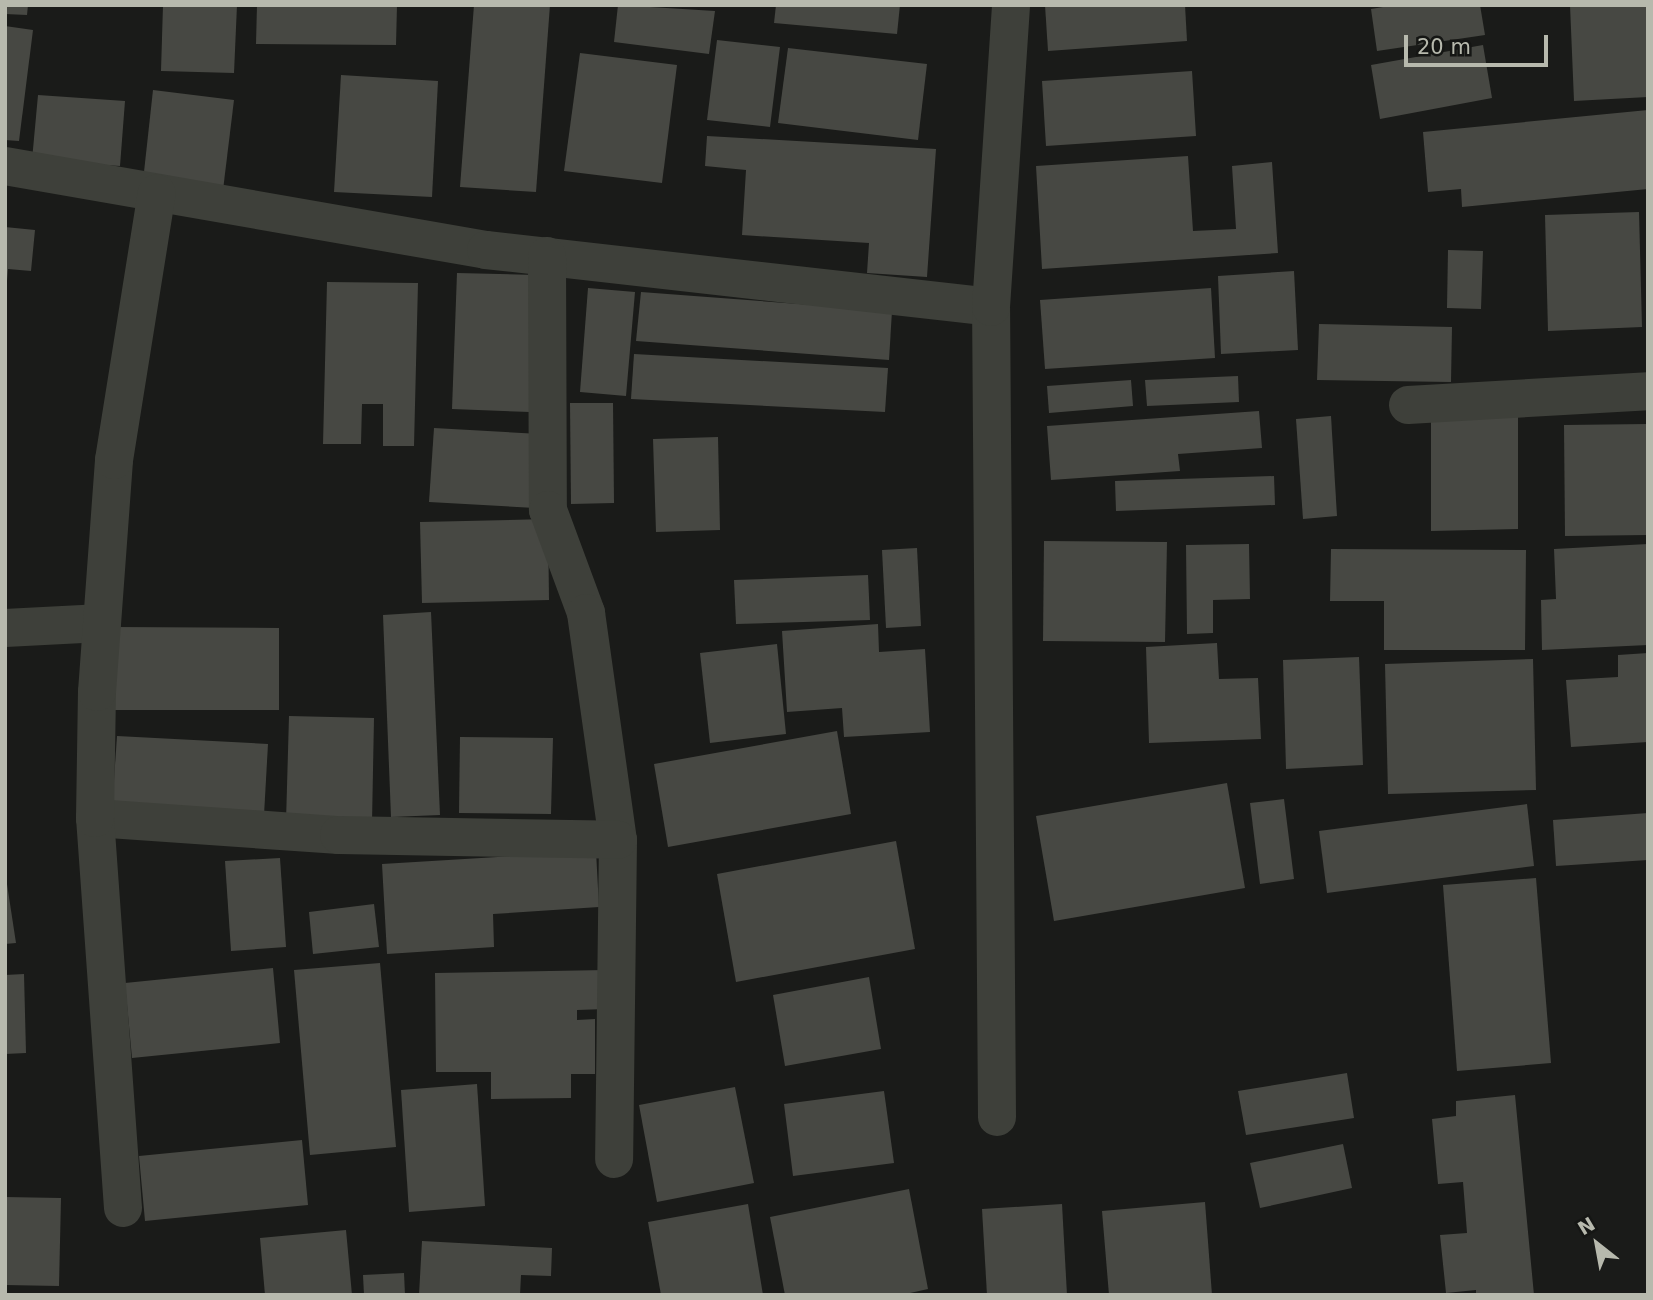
<!DOCTYPE html>
<style>
body{margin:0}
#map{position:relative;width:1653px;height:1300px;overflow:hidden;background:#1a1b19;font-family:"DejaVu Sans",sans-serif}
div>[style]{position:absolute}
.building>*{inset:0;background:#474843}
.street>*{height:38px;margin:-19px;padding:0 19px;transform-origin:19px;border-radius:19px;background:#3e403a}
span{translate:-50% -50%;white-space:nowrap;text-align:center;line-height:1.15;-webkit-text-stroke:5px #151614;paint-order:stroke}
.frame{position:absolute;inset:0;border:7px solid #b7b9ad;pointer-events:none}
.north{position:absolute;left:1562px;top:1209px;width:70px;height:70px;-webkit-text-stroke:5px #151614;paint-order:stroke;rotate:329deg;font-size:19px;font-weight:700;line-height:28px;text-align:center;color:#b7b9ad}
.north::after{content:'';display:block;margin:auto;width:24px;height:32px;background:#b7b9ad;clip-path:polygon(50% 0,100% 100%,50% 72%,0 100%)}
.scale{position:absolute;left:1404px;top:35px;width:144px;height:32px;box-sizing:border-box;border:4px solid #b7b9ad;border-top:0;padding-left:9px;font-size:21px;line-height:24px;white-space:nowrap;color:#b7b9ad;-webkit-text-stroke:5px #151614;paint-order:stroke}
</style>
<div id="map">
<div class="building">
<i style="clip-path:polygon(5px 5px,28px 5px,27px 15px,5px 14px)"></i>
<i style="clip-path:polygon(163px 5px,237px 5px,234px 73px,161px 71px)"></i>
<i style="clip-path:polygon(257px 5px,397px 5px,396px 45px,256px 44px)"></i>
<i style="clip-path:polygon(474px 5px,550px 5px,536px 192px,460px 187px)"></i>
<i style="clip-path:polygon(618px 5px,715px 11px,709px 54px,614px 42px)"></i>
<i style="clip-path:polygon(776px 5px,900px 5px,897px 34px,774px 23px)"></i>
<i style="clip-path:polygon(1045px 5px,1185px 5px,1187px 41px,1048px 51px)"></i>
<i style="clip-path:polygon(1395px 5px,1480px 5px,1485px 35px,1377px 51px,1371px 9px)"></i>
<i style="clip-path:polygon(1570px 5px,1648px 5px,1648px 97px,1574px 101px)"></i>
<i style="clip-path:polygon(5px 26px,33px 30px,19px 141px,5px 140px)"></i>
<i style="clip-path:polygon(717px 40px,780px 47px,770px 127px,707px 120px)"></i>
<i style="clip-path:polygon(1483px 45px,1492px 98px,1380px 119px,1371px 65px)"></i>
<i style="clip-path:polygon(788px 48px,927px 64px,918px 140px,778px 123px)"></i>
<i style="clip-path:polygon(580px 53px,677px 65px,662px 183px,564px 171px)"></i>
<i style="clip-path:polygon(1192px 71px,1196px 136px,1046px 146px,1042px 81px)"></i>
<i style="clip-path:polygon(341px 75px,438px 81px,432px 197px,334px 192px)"></i>
<i style="clip-path:polygon(153px 90px,234px 100px,223px 190px,143px 181px)"></i>
<i style="clip-path:polygon(38px 95px,125px 101px,120px 166px,32px 160px)"></i>
<i style="clip-path:polygon(1648px 110px,1648px 189px,1462px 207px,1461px 189px,1428px 192px,1423px 132px)"></i>
<i style="clip-path:polygon(707px 136px,936px 149px,927px 277px,867px 273px,869px 243px,742px 235px,746px 170px,705px 166px)"></i>
<i style="clip-path:polygon(1188px 156px,1193px 231px,1236px 229px,1232px 166px,1272px 162px,1278px 253px,1042px 269px,1036px 166px)"></i>
<i style="clip-path:polygon(1639px 212px,1642px 327px,1548px 331px,1545px 215px)"></i>
<i style="clip-path:polygon(5px 227px,35px 230px,31px 271px,8px 269px,7px 281px)"></i>
<i style="clip-path:polygon(1448px 250px,1483px 251px,1481px 309px,1447px 308px)"></i>
<i style="clip-path:polygon(1294px 271px,1298px 350px,1221px 354px,1218px 276px)"></i>
<i style="clip-path:polygon(457px 273px,536px 275px,530px 412px,452px 409px)"></i>
<i style="clip-path:polygon(327px 282px,418px 283px,414px 446px,383px 446px,383px 404px,362px 404px,361px 444px,323px 444px)"></i>
<i style="clip-path:polygon(588px 288px,635px 292px,626px 396px,580px 392px)"></i>
<i style="clip-path:polygon(1211px 288px,1215px 358px,1045px 369px,1040px 300px)"></i>
<i style="clip-path:polygon(641px 292px,892px 311px,889px 360px,636px 341px)"></i>
<i style="clip-path:polygon(1319px 324px,1452px 327px,1451px 382px,1317px 380px)"></i>
<i style="clip-path:polygon(634px 354px,888px 368px,885px 412px,631px 399px)"></i>
<i style="clip-path:polygon(1238px 376px,1239px 402px,1147px 406px,1145px 380px)"></i>
<i style="clip-path:polygon(1131px 380px,1133px 406px,1049px 413px,1047px 386px)"></i>
<i style="clip-path:polygon(570px 403px,613px 403px,614px 503px,571px 504px)"></i>
<i style="clip-path:polygon(1259px 411px,1262px 448px,1178px 454px,1180px 471px,1051px 480px,1047px 426px)"></i>
<i style="clip-path:polygon(1331px 416px,1337px 516px,1303px 519px,1296px 419px)"></i>
<i style="clip-path:polygon(1518px 416px,1518px 529px,1431px 531px,1431px 417px)"></i>
<i style="clip-path:polygon(1648px 424px,1648px 535px,1565px 536px,1564px 425px)"></i>
<i style="clip-path:polygon(434px 428px,540px 434px,535px 508px,429px 502px)"></i>
<i style="clip-path:polygon(718px 437px,720px 530px,656px 532px,653px 439px)"></i>
<i style="clip-path:polygon(1274px 476px,1275px 505px,1116px 511px,1115px 481px)"></i>
<i style="clip-path:polygon(548px 519px,549px 600px,422px 603px,420px 522px)"></i>
<i style="clip-path:polygon(1044px 541px,1167px 542px,1165px 642px,1043px 641px)"></i>
<i style="clip-path:polygon(1249px 544px,1250px 599px,1213px 600px,1213px 633px,1187px 634px,1186px 545px)"></i>
<i style="clip-path:polygon(1648px 544px,1648px 645px,1542px 650px,1541px 600px,1556px 599px,1554px 549px)"></i>
<i style="clip-path:polygon(917px 548px,921px 626px,886px 628px,882px 550px)"></i>
<i style="clip-path:polygon(1331px 549px,1526px 550px,1525px 650px,1384px 650px,1384px 601px,1330px 601px)"></i>
<i style="clip-path:polygon(868px 575px,870px 620px,736px 624px,734px 580px)"></i>
<i style="clip-path:polygon(431px 612px,440px 815px,391px 817px,383px 615px)"></i>
<i style="clip-path:polygon(878px 624px,879px 652px,925px 649px,930px 732px,844px 737px,842px 708px,787px 712px,782px 631px)"></i>
<i style="clip-path:polygon(114px 627px,279px 628px,279px 710px,113px 710px)"></i>
<i style="clip-path:polygon(1217px 643px,1219px 679px,1258px 678px,1261px 739px,1149px 743px,1146px 647px)"></i>
<i style="clip-path:polygon(777px 644px,786px 734px,710px 743px,700px 653px)"></i>
<i style="clip-path:polygon(1648px 653px,1648px 742px,1571px 747px,1566px 680px,1618px 677px,1618px 655px)"></i>
<i style="clip-path:polygon(1359px 657px,1363px 765px,1286px 769px,1283px 660px)"></i>
<i style="clip-path:polygon(1533px 659px,1536px 790px,1388px 794px,1385px 664px)"></i>
<i style="clip-path:polygon(289px 716px,374px 718px,372px 823px,286px 822px)"></i>
<i style="clip-path:polygon(837px 731px,851px 814px,668px 847px,654px 764px)"></i>
<i style="clip-path:polygon(117px 736px,268px 744px,264px 815px,112px 809px)"></i>
<i style="clip-path:polygon(460px 737px,553px 738px,551px 814px,459px 813px)"></i>
<i style="clip-path:polygon(1227px 783px,1245px 888px,1054px 921px,1036px 816px)"></i>
<i style="clip-path:polygon(1284px 799px,1294px 879px,1260px 884px,1250px 803px)"></i>
<i style="clip-path:polygon(1527px 804px,1534px 866px,1327px 893px,1319px 831px)"></i>
<i style="clip-path:polygon(1648px 813px,1648px 860px,1556px 866px,1553px 820px)"></i>
<i style="clip-path:polygon(896px 841px,915px 949px,736px 982px,717px 874px)"></i>
<i style="clip-path:polygon(596px 851px,599px 907px,493px 914px,494px 947px,387px 954px,382px 864px)"></i>
<i style="clip-path:polygon(280px 858px,286px 947px,231px 951px,225px 861px)"></i>
<i style="clip-path:polygon(5px 871px,16px 943px,5px 944px)"></i>
<i style="clip-path:polygon(1536px 878px,1551px 1063px,1457px 1071px,1443px 885px)"></i>
<i style="clip-path:polygon(374px 904px,379px 947px,313px 954px,309px 912px)"></i>
<i style="clip-path:polygon(380px 963px,396px 1147px,310px 1155px,294px 970px)"></i>
<i style="clip-path:polygon(273px 968px,280px 1043px,132px 1058px,125px 983px)"></i>
<i style="clip-path:polygon(606px 970px,606px 1009px,577px 1010px,577px 1020px,595px 1019px,595px 1074px,571px 1074px,571px 1098px,491px 1099px,491px 1072px,436px 1072px,435px 973px)"></i>
<i style="clip-path:polygon(24px 974px,26px 1053px,5px 1054px,5px 975px)"></i>
<i style="clip-path:polygon(869px 977px,881px 1049px,785px 1066px,773px 995px)"></i>
<i style="clip-path:polygon(1347px 1073px,1354px 1118px,1246px 1135px,1238px 1091px)"></i>
<i style="clip-path:polygon(477px 1084px,485px 1206px,409px 1212px,401px 1090px)"></i>
<i style="clip-path:polygon(735px 1087px,754px 1183px,657px 1202px,639px 1105px)"></i>
<i style="clip-path:polygon(884px 1091px,894px 1163px,793px 1176px,784px 1104px)"></i>
<i style="clip-path:polygon(1515px 1095px,1534px 1295px,1476px 1295px,1476px 1290px,1446px 1293px,1440px 1235px,1467px 1233px,1463px 1182px,1438px 1184px,1432px 1119px,1456px 1116px,1456px 1101px)"></i>
<i style="clip-path:polygon(302px 1140px,308px 1205px,145px 1221px,139px 1156px)"></i>
<i style="clip-path:polygon(1343px 1144px,1352px 1188px,1260px 1208px,1250px 1163px)"></i>
<i style="clip-path:polygon(909px 1189px,928px 1289px,901px 1295px,785px 1295px,770px 1217px)"></i>
<i style="clip-path:polygon(5px 1197px,61px 1198px,59px 1286px,5px 1285px)"></i>
<i style="clip-path:polygon(1205px 1202px,1212px 1295px,1109px 1295px,1102px 1211px)"></i>
<i style="clip-path:polygon(748px 1204px,763px 1295px,661px 1295px,648px 1222px)"></i>
<i style="clip-path:polygon(1062px 1204px,1067px 1295px,987px 1295px,982px 1209px)"></i>
<i style="clip-path:polygon(346px 1230px,352px 1295px,265px 1295px,260px 1238px)"></i>
<i style="clip-path:polygon(422px 1241px,552px 1248px,551px 1276px,521px 1275px,520px 1295px,419px 1295px)"></i>
<i style="clip-path:polygon(404px 1273px,405px 1295px,364px 1295px,363px 1275px)"></i>
</div>
<div class="street">
<i style="left:5px;top:166px;width:488px;rotate:9.9deg"></i>
<i style="left:486px;top:250px;width:508px;rotate:6.44deg"></i>
<i style="left:547px;top:256px;width:254px;rotate:89.8deg"></i>
<i style="left:548px;top:510px;width:110px;rotate:69.7deg"></i>
<i style="left:586px;top:613px;width:229px;rotate:82deg"></i>
<i style="left:618px;top:840px;width:319px;rotate:90.7deg"></i>
<i style="left:1408px;top:405px;width:240px;rotate:-3.3deg"></i>
<i style="left:5px;top:628px;width:97px;rotate:-3deg"></i>
<i style="left:95px;top:818px;width:245px;rotate:4deg"></i>
<i style="left:339px;top:835px;width:279px;rotate:1deg"></i>
<i style="left:997px;top:1117px;width:810px;rotate:-90.42deg"></i>
<i style="left:991px;top:307px;width:303px;rotate:-86.2deg"></i>
<i style="left:123px;top:1208px;width:391px;rotate:-94.1deg"></i>
<i style="left:95px;top:818px;width:126px;rotate:-89.1deg"></i>
<i style="left:97px;top:692px;width:233px;rotate:-85.8deg"></i>
<i style="left:114px;top:460px;width:270px;rotate:-80.9deg"></i>
</div>
<div class="frame"></div>
<div class="north">N</div>
<div class="scale">20 m</div>
</div>
